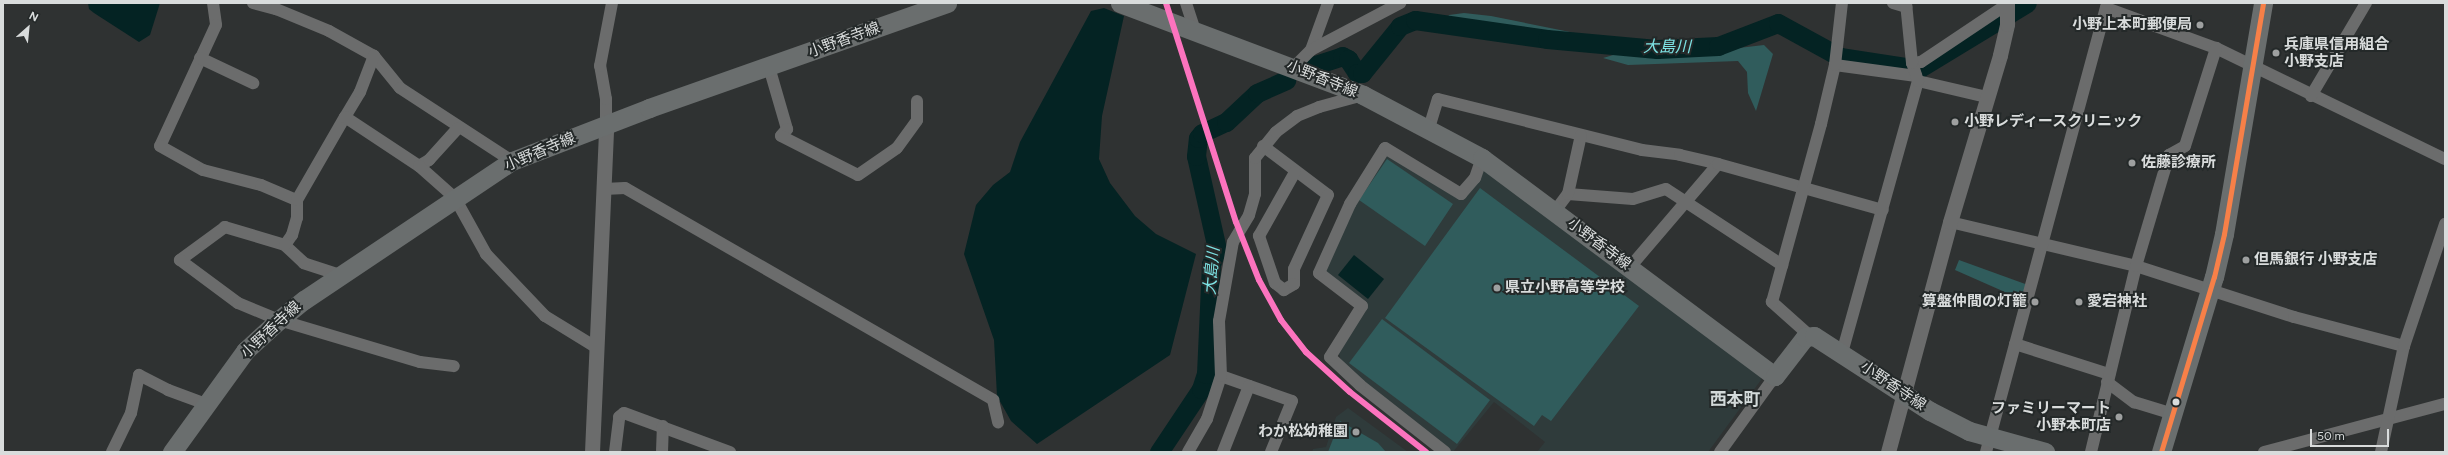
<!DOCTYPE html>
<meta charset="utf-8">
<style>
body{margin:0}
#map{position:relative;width:2448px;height:455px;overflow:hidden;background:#2f3232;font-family:Figtree,"Noto Sans JP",sans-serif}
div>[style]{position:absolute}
.built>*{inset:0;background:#2f3b3b}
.green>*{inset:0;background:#305c5c}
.water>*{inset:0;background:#042323}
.river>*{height:19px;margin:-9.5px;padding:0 9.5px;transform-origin:9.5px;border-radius:9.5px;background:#042323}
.minor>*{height:12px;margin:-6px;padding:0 6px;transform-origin:6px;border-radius:6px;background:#6b6c6c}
.tertiary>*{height:15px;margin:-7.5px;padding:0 7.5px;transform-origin:7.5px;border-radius:7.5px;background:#6b6c6c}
.primary>*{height:19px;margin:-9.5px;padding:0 9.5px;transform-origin:9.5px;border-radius:9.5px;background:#6a6e6e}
.bus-1>*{height:5px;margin:-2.5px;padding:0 2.5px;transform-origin:2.5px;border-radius:2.5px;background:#f78048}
.rail-1>*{height:6px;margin:-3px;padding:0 3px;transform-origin:3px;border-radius:3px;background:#fc73be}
.dots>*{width:11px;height:11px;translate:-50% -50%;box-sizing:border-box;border:2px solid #242929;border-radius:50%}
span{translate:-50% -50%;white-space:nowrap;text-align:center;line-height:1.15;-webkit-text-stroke:4px #242929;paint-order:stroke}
.poi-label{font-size:15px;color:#d9dcdc;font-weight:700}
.right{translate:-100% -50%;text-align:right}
.left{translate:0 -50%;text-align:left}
.street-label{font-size:15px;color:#d9dcdc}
.water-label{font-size:16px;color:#7de4e5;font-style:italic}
.quarter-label{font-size:17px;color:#d3dada;font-weight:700}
.frame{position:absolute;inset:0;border:4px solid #d9dcdc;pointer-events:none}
.north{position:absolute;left:8px;top:8px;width:40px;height:40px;-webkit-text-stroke:3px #242929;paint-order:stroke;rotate:27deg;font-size:11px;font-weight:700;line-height:16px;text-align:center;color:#d9dcdc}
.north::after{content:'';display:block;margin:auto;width:14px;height:18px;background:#d9dcdc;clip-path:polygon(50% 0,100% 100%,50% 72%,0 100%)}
.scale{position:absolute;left:2310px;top:429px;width:79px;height:18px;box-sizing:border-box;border:2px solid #d9dcdc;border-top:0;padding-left:5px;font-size:12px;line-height:14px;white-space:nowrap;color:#d9dcdc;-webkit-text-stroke:3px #242929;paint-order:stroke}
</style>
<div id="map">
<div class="built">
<i style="clip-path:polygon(1385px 152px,1460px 200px,1478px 179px,1484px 165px,1760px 369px,1761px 380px,1708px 452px,1537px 452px,1545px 442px,1494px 402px,1453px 452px,1450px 452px,1342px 364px,1339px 354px,1366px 305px,1322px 272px,1352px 204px)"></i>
<i style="clip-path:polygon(1348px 408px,1408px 452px,1312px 452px,1313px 449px,1326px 447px,1336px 417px)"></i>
</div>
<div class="green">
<i style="clip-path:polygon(1464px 13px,1491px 16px,1570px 32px,1533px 32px,1444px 22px,1449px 15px)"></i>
<i style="clip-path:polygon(1764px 45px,1773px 54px,1756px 111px,1748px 93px,1747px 72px,1738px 61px,1628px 65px,1603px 58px,1620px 53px,1670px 56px)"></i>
<i style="clip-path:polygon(1387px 159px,1453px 204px,1425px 246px,1359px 200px)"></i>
<i style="clip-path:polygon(1480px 188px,1639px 306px,1551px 421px,1542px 415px,1534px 426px,1385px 318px)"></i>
<i style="clip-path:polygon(1959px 260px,2028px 285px,2023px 300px,1955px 270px)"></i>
<i style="clip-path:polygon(1382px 319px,1490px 400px,1457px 444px,1349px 363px)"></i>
<i style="clip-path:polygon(1340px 421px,1378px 443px,1386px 452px,1328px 452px)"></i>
</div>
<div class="water">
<i style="clip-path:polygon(160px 3px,150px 35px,139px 42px,94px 13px,89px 9px,88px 3px)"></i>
<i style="clip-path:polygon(1104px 8px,1124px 16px,1102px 116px,1099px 159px,1110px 183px,1135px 216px,1156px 234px,1196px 254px,1170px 355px,1037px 444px,1011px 421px,997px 396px,994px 340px,964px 254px,976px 205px,993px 185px,1010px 172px,1020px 142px,1091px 11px)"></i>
<i style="clip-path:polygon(1354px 255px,1384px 279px,1368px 299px,1338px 275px)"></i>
</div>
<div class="river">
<i style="left:1309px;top:67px;width:35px;rotate:-18deg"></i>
<i style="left:1342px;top:56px;width:7px;rotate:27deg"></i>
<i style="left:1348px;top:59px;width:17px;rotate:57deg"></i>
<i style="left:1357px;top:73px;width:5px"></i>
<i style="left:1362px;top:73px;width:60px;rotate:-51deg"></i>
<i style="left:1400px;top:26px;width:16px;rotate:-22deg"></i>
<i style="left:1415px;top:20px;width:133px;rotate:8.2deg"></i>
<i style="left:1547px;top:39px;width:110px;rotate:5.2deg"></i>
<i style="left:1657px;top:49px;width:61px;rotate:-2.8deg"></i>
<i style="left:1718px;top:46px;width:64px;rotate:-21deg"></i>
<i style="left:1778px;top:23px;width:71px;rotate:28.7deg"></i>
<i style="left:1840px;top:57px;width:79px;rotate:8.7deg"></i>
<i style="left:1918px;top:69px;width:127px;rotate:-31.2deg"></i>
<i style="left:1159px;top:452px;width:76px;rotate:-56.3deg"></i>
<i style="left:1201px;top:389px;width:16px;rotate:-72deg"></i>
<i style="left:1206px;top:374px;width:110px;rotate:-87.4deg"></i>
<i style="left:1211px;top:264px;width:16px;rotate:-68deg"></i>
<i style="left:1217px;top:249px;width:95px;rotate:-102.7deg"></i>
<i style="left:1196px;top:156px;width:18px;rotate:-84deg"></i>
<i style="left:1198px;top:138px;width:6px;rotate:-51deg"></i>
<i style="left:1202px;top:133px;width:26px;rotate:-25deg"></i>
<i style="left:1226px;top:122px;width:42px;rotate:-43.1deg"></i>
<i style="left:1257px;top:93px;width:32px;rotate:-24deg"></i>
</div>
<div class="minor">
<i style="left:213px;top:3px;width:22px;rotate:82deg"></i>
<i style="left:216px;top:25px;width:133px;rotate:114.8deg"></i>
<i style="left:160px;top:146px;width:49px;rotate:29.2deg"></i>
<i style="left:203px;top:170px;width:60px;rotate:14.5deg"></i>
<i style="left:261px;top:185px;width:39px;rotate:23deg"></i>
<i style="left:253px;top:3px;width:24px;rotate:15deg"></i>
<i style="left:276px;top:9px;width:57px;rotate:22.5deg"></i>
<i style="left:329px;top:31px;width:51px;rotate:29.1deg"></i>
<i style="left:374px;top:56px;width:41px;rotate:50.9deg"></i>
<i style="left:400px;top:88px;width:134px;rotate:33.1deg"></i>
<i style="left:1186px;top:3px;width:29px;rotate:72deg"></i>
<i style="left:1893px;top:3px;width:14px;rotate:17deg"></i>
<i style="left:2106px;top:8px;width:117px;rotate:20deg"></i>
<i style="left:2216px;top:48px;width:254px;rotate:25.9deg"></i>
<i style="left:1311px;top:50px;width:50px;rotate:-70.1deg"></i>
<i style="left:200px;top:58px;width:59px;rotate:25.3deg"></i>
<i style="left:1912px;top:63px;width:9px;rotate:-6deg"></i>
<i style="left:1921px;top:62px;width:106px;rotate:-33.8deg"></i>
<i style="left:1835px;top:65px;width:82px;rotate:7.7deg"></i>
<i style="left:769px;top:67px;width:65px;rotate:73.8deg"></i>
<i style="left:787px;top:129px;width:9px;rotate:131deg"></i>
<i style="left:781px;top:136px;width:86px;rotate:26.9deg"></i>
<i style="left:858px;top:175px;width:47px;rotate:-34.7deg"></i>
<i style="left:897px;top:148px;width:34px;rotate:-54deg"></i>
<i style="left:917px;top:120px;width:19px;rotate:-90deg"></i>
<i style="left:1294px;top:67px;width:24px;rotate:-45deg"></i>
<i style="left:1311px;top:50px;width:101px;rotate:-27.8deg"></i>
<i style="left:1918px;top:81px;width:71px;rotate:13.1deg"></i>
<i style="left:2311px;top:96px;width:108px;rotate:-59.4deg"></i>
<i style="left:345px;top:117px;width:29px;rotate:-59deg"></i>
<i style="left:360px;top:92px;width:39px;rotate:-69deg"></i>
<i style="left:606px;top:125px;width:26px;rotate:-90deg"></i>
<i style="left:606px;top:99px;width:34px;rotate:-100deg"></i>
<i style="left:600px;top:66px;width:64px;rotate:-79.2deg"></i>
<i style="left:1429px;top:128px;width:30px;rotate:-73deg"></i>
<i style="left:1438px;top:99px;width:210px;rotate:14deg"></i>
<i style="left:1642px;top:150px;width:38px;rotate:7deg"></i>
<i style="left:1680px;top:155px;width:39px;rotate:13deg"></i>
<i style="left:1263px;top:146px;width:81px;rotate:37deg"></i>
<i style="left:1328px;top:195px;width:81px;rotate:114.7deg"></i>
<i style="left:1294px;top:269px;width:15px;rotate:90deg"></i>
<i style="left:1294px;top:284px;width:12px;rotate:149deg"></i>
<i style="left:1284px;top:290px;width:11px;rotate:-142deg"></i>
<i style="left:1275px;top:283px;width:50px;rotate:-108.8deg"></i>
<i style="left:1259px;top:236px;width:73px;rotate:-60.6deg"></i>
<i style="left:419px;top:166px;width:12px;rotate:-31deg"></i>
<i style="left:429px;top:160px;width:43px;rotate:-47.8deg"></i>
<i style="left:604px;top:189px;width:21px;rotate:-3deg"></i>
<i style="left:625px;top:188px;width:425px;rotate:29.9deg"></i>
<i style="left:993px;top:400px;width:23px;rotate:77deg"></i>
<i style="left:1568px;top:194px;width:65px;rotate:4.4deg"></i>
<i style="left:1633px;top:199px;width:34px;rotate:-17deg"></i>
<i style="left:1666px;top:189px;width:139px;rotate:33.2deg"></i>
<i style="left:1555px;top:211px;width:21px;rotate:-53deg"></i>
<i style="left:1568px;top:194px;width:60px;rotate:-77.6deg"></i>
<i style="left:1950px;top:222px;width:191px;rotate:13.3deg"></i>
<i style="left:2136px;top:266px;width:166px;rotate:17.9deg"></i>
<i style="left:2294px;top:317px;width:114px;rotate:14.8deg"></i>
<i style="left:285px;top:245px;width:63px;rotate:-163.3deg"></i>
<i style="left:225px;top:227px;width:56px;rotate:143.7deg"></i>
<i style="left:180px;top:260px;width:72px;rotate:36.6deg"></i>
<i style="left:238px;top:303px;width:44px;rotate:22.5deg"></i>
<i style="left:279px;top:320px;width:147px;rotate:16.6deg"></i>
<i style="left:420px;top:362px;width:34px;rotate:7deg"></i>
<i style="left:1630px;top:267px;width:135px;rotate:-49.5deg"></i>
<i style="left:1718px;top:164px;width:171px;rotate:15.6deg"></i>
<i style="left:340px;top:275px;width:38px;rotate:-162deg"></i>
<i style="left:304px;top:263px;width:26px;rotate:-137deg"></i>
<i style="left:285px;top:245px;width:12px;rotate:-55deg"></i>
<i style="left:292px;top:235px;width:18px;rotate:-74deg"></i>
<i style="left:297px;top:218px;width:18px;rotate:-90deg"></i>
<i style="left:297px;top:200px;width:96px;rotate:-60deg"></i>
<i style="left:345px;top:117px;width:89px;rotate:33.5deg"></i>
<i style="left:419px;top:166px;width:48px;rotate:41.6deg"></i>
<i style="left:455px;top:198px;width:64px;rotate:61deg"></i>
<i style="left:486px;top:254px;width:86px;rotate:46.4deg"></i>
<i style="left:545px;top:316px;width:61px;rotate:31.6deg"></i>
<i style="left:1809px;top:335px;width:50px;rotate:-138.3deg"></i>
<i style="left:1772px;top:302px;width:185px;rotate:-74.6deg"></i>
<i style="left:1821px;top:124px;width:61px;rotate:-76.7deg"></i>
<i style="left:1835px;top:65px;width:62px;rotate:-83.6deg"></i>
<i style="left:2015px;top:344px;width:99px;rotate:17.7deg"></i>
<i style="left:1842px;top:353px;width:282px;rotate:-74.4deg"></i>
<i style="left:1918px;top:81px;width:19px;rotate:-108deg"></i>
<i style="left:1912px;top:63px;width:60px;rotate:-95.7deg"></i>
<i style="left:1221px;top:376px;width:75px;rotate:19.4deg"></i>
<i style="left:1292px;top:401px;width:55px;rotate:112.4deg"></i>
<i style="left:2107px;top:382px;width:34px;rotate:37deg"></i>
<i style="left:2134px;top:402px;width:41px;rotate:17.1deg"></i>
<i style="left:112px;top:452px;width:43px;rotate:-64deg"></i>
<i style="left:131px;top:413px;width:39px;rotate:-78deg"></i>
<i style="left:139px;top:375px;width:33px;rotate:27deg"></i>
<i style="left:168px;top:390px;width:40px;rotate:20.2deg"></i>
<i style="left:615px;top:452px;width:35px;rotate:-83deg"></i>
<i style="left:619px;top:417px;width:6px;rotate:-39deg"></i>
<i style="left:624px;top:413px;width:113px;rotate:20.2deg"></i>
<i style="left:662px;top:452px;width:26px;rotate:-88deg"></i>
<i style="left:1188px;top:452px;width:38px;rotate:-60deg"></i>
<i style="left:1207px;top:419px;width:45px;rotate:-72deg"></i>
<i style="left:1221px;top:376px;width:55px;rotate:-92.1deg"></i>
<i style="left:1219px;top:321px;width:80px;rotate:-80deg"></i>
<i style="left:1233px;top:242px;width:31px;rotate:-59deg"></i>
<i style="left:1249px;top:215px;width:22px;rotate:-74deg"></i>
<i style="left:1255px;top:194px;width:36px;rotate:-90deg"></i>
<i style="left:1255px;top:158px;width:33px;rotate:-51deg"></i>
<i style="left:1276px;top:132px;width:26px;rotate:-37deg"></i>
<i style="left:1297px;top:116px;width:24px;rotate:-22deg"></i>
<i style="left:1319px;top:107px;width:46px;rotate:-15.3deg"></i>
<i style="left:1223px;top:452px;width:71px;rotate:-68.5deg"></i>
<i style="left:1445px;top:452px;width:108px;rotate:-141.8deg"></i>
<i style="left:1360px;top:385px;width:41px;rotate:-137deg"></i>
<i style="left:1330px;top:357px;width:60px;rotate:-57.9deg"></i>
<i style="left:1362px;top:306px;width:54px;rotate:-142.5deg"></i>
<i style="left:1319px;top:273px;width:76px;rotate:-65.8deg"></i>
<i style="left:1350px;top:204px;width:66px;rotate:-58deg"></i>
<i style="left:1385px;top:148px;width:89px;rotate:31.2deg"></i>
<i style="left:1461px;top:194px;width:21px;rotate:-49deg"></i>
<i style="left:1475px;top:178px;width:21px;rotate:-71deg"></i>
<i style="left:1720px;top:452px;width:94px;rotate:-54.1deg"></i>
<i style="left:1986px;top:452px;width:465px;rotate:-74.9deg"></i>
<i style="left:2091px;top:452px;width:191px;rotate:-76.4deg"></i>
<i style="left:2136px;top:266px;width:116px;rotate:-73.4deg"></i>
<i style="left:2169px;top:155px;width:18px;rotate:-29deg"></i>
<i style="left:2185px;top:146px;width:103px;rotate:-72.4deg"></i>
<i style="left:2264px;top:452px;width:187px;rotate:-14.9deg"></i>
<i style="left:2381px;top:452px;width:108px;rotate:-77.8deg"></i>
<i style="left:2404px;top:346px;width:129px;rotate:-71.4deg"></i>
</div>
<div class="tertiary">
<i style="left:592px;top:452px;width:327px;rotate:-87.5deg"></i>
<i style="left:1888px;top:452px;width:238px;rotate:-74.9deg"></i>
<i style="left:1950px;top:222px;width:174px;rotate:-73.3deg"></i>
<i style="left:2000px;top:55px;width:32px;rotate:-77deg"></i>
<i style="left:2007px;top:24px;width:21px;rotate:-90deg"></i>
</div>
<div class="primary">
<i style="left:1120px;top:3px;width:260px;rotate:20.7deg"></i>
<i style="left:1363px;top:95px;width:135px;rotate:27.9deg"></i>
<i style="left:1482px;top:158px;width:365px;rotate:36.7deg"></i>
<i style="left:1775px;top:376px;width:49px;rotate:-52.4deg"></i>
<i style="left:1805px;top:337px;width:9px;rotate:-6deg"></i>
<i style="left:1814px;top:336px;width:138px;rotate:32.9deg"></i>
<i style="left:1930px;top:411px;width:44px;rotate:27.1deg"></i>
<i style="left:1969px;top:431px;width:79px;rotate:15.4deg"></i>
<i style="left:172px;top:452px;width:125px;rotate:-54.1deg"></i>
<i style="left:245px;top:351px;width:46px;rotate:-42.4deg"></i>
<i style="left:279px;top:320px;width:32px;rotate:-39deg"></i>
<i style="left:304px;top:300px;width:250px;rotate:-33.8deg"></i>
<i style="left:512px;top:161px;width:147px;rotate:-21.1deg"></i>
<i style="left:649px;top:108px;width:316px;rotate:-19.4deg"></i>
<i style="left:2161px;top:452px;width:183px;rotate:-73.2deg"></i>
<i style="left:2214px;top:277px;width:44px;rotate:-76.9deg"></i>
<i style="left:2224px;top:234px;width:234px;rotate:-80.4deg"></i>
</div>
<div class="bus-1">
<i style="left:2161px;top:452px;width:183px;rotate:-73.2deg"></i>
<i style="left:2214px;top:277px;width:44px;rotate:-76.9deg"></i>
<i style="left:2224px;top:234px;width:234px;rotate:-80.4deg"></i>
</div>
<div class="rail-1">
<i style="left:1166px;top:3px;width:230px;rotate:72.3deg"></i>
<i style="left:1236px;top:222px;width:62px;rotate:68.4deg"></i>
<i style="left:1259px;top:280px;width:46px;rotate:61.2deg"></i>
<i style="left:1281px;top:320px;width:41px;rotate:52deg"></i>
<i style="left:1306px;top:352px;width:59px;rotate:42.3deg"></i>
<i style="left:1350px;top:392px;width:97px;rotate:38.3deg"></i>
</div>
<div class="dots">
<i style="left:2200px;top:25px;background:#9ea0a0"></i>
<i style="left:2276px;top:53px;background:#9ea0a0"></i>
<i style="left:1955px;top:122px;background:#9ea0a0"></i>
<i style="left:2132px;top:163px;background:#9ea0a0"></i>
<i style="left:2246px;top:260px;background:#9ea0a0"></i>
<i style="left:1497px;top:288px;background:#9ea0a0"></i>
<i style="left:2035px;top:302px;background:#9ea0a0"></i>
<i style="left:2079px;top:302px;background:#9ea0a0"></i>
<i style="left:2176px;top:402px;background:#d9dcdc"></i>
<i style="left:2119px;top:417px;background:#9ea0a0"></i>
<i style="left:1356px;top:432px;background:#9ea0a0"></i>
</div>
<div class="poi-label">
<span class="right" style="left:2192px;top:25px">小野上本町郵便局</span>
<span class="left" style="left:2284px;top:53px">兵庫県信用組合<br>小野支店</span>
<span class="left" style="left:1964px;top:122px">小野レディースクリニック</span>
<span class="left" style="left:2141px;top:163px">佐藤診療所</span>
<span class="left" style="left:2254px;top:260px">但馬銀行 小野支店</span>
<span class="left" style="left:1505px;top:288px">県立小野高等学校</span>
<span class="right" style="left:2027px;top:302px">算盤仲間の灯籠</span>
<span class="left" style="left:2087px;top:302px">愛宕神社</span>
<span class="right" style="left:2111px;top:417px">ファミリーマート<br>小野本町店</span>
<span class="right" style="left:1348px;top:432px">わか松幼稚園</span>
</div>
<div class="street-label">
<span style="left:844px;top:40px;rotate:-20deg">小野香寺線</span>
<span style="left:1322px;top:79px;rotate:22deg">小野香寺線</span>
<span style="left:540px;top:152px;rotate:-23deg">小野香寺線</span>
<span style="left:1599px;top:244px;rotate:37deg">小野香寺線</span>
<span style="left:271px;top:330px;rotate:-43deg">小野香寺線</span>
<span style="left:1893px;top:386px;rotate:34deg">小野香寺線</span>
</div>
<div class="water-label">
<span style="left:1667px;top:47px">大島川</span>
<span style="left:1212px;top:271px;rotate:-85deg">大島川</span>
</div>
<div class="quarter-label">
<span style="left:1735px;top:400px">西本町</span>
</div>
<div class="frame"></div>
<div class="north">N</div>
<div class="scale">50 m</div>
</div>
